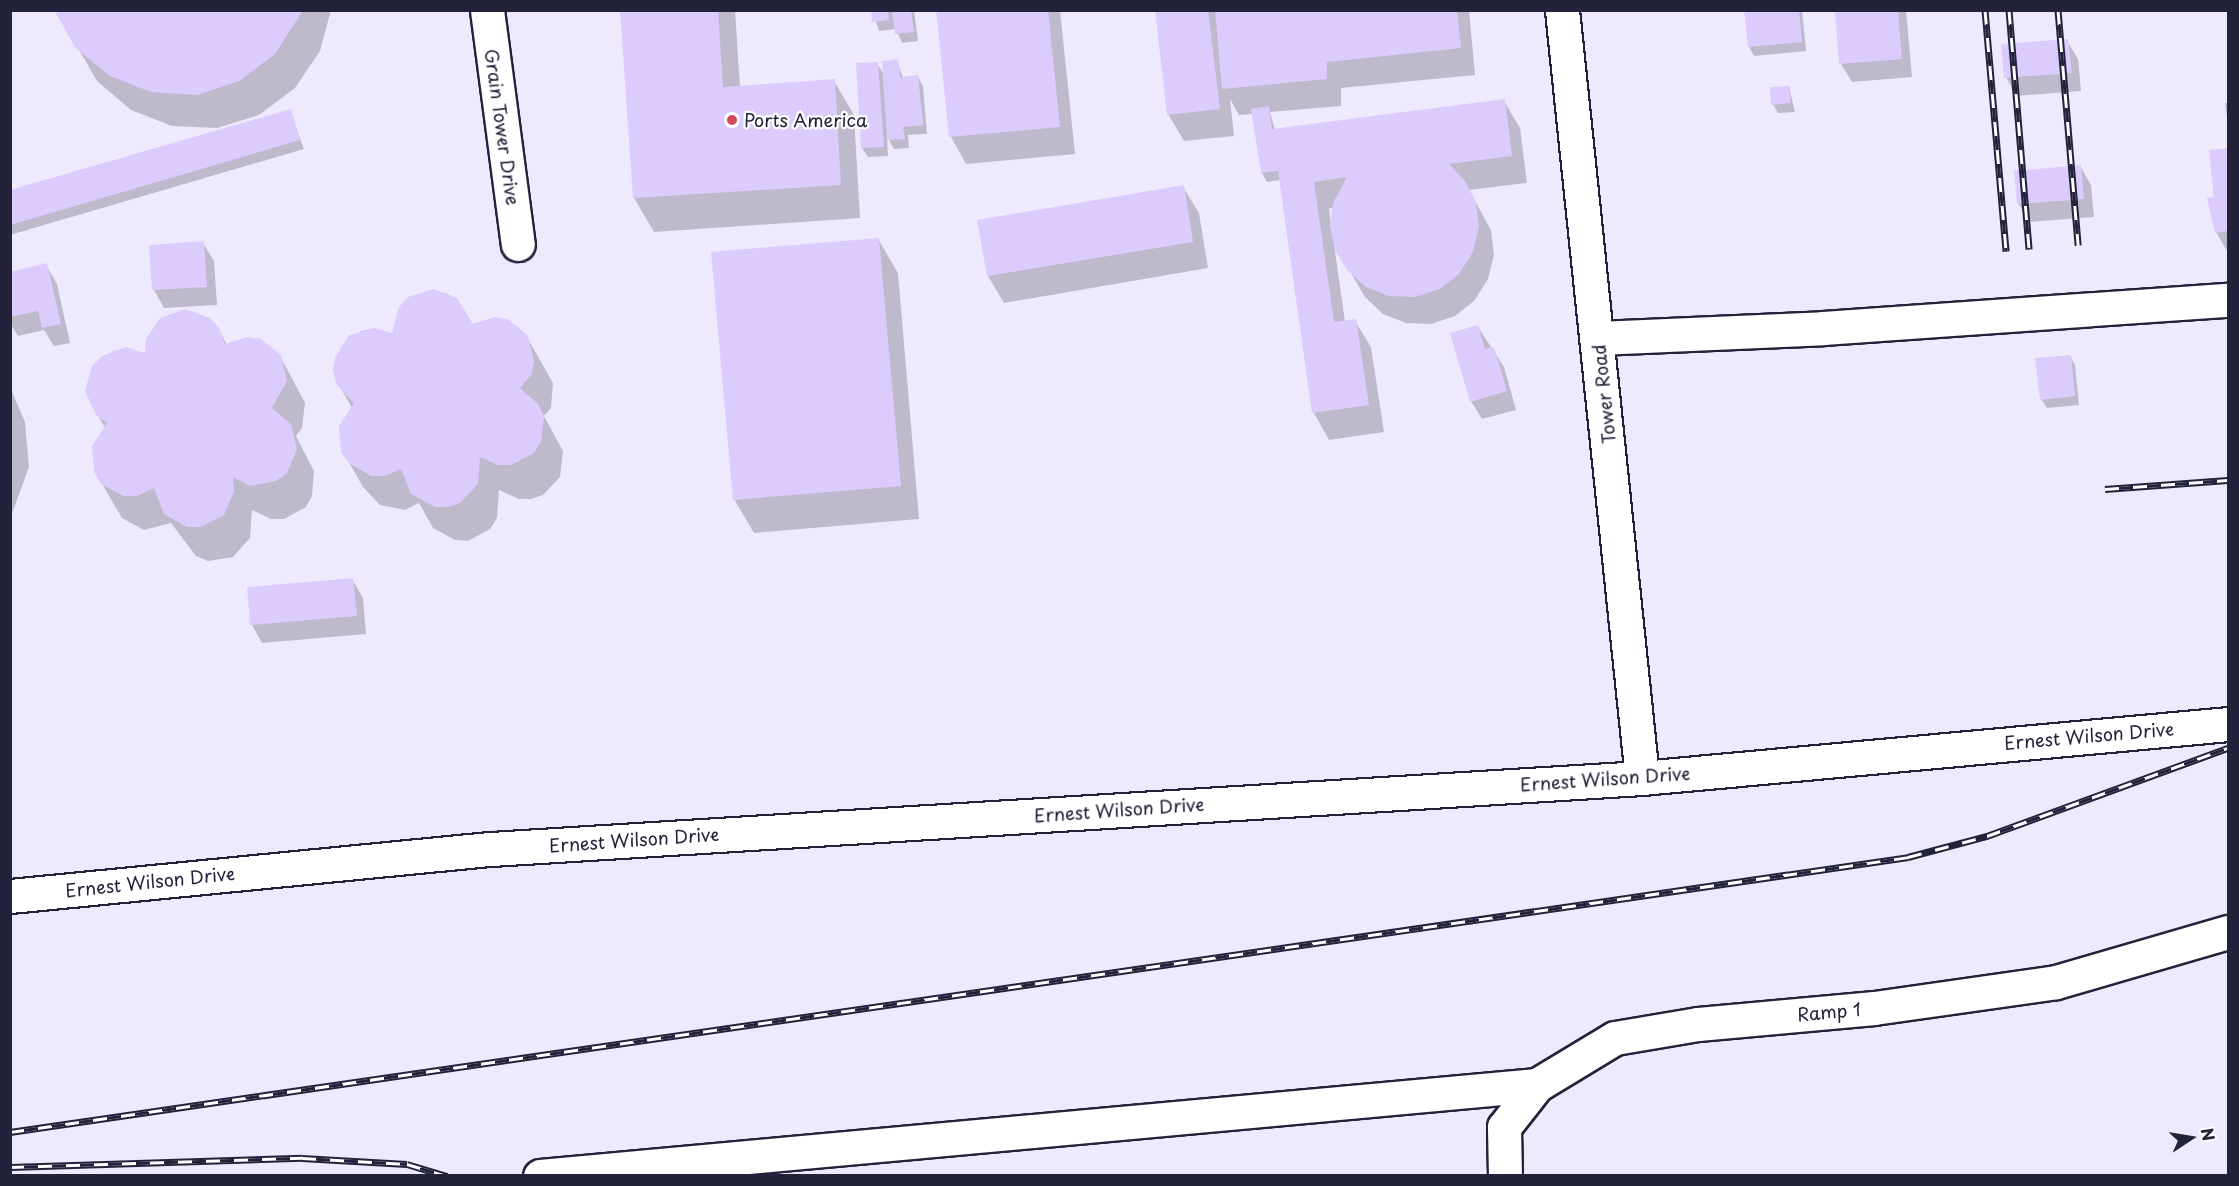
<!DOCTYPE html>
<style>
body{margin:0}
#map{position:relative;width:2239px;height:1186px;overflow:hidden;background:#f8f5ff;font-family:"Playpen Sans",sans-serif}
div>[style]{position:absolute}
.built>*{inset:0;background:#efe9fe}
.shadow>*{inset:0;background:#0003}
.building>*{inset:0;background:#dbccfd}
.roads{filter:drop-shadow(2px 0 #22223b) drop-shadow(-2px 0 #22223b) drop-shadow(0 2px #22223b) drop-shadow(0 -2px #22223b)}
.minor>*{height:33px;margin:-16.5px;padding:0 16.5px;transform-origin:16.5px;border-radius:16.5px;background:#fff}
.rail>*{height:7px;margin-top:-3.5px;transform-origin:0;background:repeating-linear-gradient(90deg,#fff 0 14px,#22223b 0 28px);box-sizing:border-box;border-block:2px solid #22223b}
.dots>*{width:16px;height:16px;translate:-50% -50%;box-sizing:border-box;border:3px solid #fff;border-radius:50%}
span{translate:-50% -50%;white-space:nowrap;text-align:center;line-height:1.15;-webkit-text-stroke:4.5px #fff;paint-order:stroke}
.poi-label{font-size:18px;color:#22223b}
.left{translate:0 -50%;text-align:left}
.street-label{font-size:18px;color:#22223b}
.frame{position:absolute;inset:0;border:12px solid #22223b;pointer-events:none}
.north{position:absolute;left:2161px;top:1108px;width:60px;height:60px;-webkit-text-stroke:4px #fff;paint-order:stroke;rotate:78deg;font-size:16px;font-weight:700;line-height:24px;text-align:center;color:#22223b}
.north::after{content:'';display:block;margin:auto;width:21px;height:27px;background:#22223b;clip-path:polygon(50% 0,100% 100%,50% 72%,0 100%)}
</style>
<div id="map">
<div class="built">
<i style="clip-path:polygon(10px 11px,2228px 11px,2228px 1175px,11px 1175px)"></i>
</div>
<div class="shadow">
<i style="clip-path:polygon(56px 10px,331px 10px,320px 51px,295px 88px,259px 115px,217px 128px,172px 126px,131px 110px,97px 81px)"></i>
<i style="clip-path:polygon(622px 10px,735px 10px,740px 87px,834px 81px,854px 115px,860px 218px,654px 232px,634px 198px)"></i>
<i style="clip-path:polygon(872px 10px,914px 10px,918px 41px,902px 43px,896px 29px,879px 31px)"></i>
<i style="clip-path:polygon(937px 10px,1060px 10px,1075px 154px,966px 164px,951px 137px)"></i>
<i style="clip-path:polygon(evenodd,1157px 10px,1469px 10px,1475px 75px,1341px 88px,1341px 106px,1270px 112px,1275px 130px,1504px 101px,1520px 128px,1527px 183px,1469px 190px,1491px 230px,1494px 255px,1488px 279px,1474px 301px,1455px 316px,1431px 324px,1406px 323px,1383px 314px,1365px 297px,1334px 244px,1345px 322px,1355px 321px,1371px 347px,1384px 432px,1329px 440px,1314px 413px,1281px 180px,1267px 182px,1262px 173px,1253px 114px,1239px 115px,1230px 99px,1234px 136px,1184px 141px,1168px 114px,1157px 10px,1329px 208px,1334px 208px,1331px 225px,1329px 208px)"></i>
<i style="clip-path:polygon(1746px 10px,1802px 10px,1806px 51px,1754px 56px,1749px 47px)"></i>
<i style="clip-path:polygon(1836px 10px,1906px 10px,1912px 77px,1852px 82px,1841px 64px)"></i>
<i style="clip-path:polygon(2067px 41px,2078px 59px,2081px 91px,2016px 96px,2006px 77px)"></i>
<i style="clip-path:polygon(897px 61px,903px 78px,918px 77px,923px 86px,927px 134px,908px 135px,909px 148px,894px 149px,887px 136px,888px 156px,868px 157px,862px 148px,877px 63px,884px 75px)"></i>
<i style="clip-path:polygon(1789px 87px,1795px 112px,1778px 113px,1773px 104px)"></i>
<i style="clip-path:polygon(2225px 103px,2228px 103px,2228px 126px,2228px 125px)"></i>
<i style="clip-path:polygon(290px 111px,304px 149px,10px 235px,10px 192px)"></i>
<i style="clip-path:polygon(2228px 150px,2228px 250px,2227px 251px,2216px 232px,2211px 152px)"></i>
<i style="clip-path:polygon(2080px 166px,2091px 185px,2094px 217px,2029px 222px,2018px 203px)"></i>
<i style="clip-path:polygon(1183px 187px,1199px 213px,1208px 268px,1004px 303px,988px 276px)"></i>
<i style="clip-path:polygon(878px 239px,898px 273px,919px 519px,754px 533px,734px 499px)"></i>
<i style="clip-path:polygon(203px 243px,214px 261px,217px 305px,164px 308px,154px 290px)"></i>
<i style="clip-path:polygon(46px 265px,57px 284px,70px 343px,54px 346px,44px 330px,18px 336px,10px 323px,10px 273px)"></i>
<i style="clip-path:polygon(421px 293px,445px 293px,456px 299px,472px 326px,527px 337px,553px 383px,551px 408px,544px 416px,563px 451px,560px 477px,543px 495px,531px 499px,519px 499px,499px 490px,497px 518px,490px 529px,468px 541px,455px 540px,433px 528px,419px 503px,405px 510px,380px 505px,363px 487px,343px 452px,352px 408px,338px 383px,336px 358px,342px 346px,361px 331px,374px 329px,393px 335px,400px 308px)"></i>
<i style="clip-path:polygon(1478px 327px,1504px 367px,1516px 410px,1482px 419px,1471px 401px)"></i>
<i style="clip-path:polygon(218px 328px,227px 345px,280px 356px,305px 403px,302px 428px,296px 436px,314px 471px,312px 496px,306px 507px,284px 519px,271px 519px,252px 510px,250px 538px,233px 557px,208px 561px,196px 556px,171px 523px,144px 530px,122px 518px,95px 472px,105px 428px,97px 414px,94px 367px,114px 351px,126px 349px,146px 355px)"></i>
<i style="clip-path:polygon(2070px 356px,2075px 365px,2079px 405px,2047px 408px,2041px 399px)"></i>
<i style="clip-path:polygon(10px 387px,25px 422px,29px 467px,10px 519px)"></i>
<i style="clip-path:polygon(352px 579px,363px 598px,366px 634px,262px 643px,252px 625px)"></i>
</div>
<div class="building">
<i style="clip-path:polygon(54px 10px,303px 10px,275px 54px,239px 81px,197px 95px,151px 92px,110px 76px,75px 47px)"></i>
<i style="clip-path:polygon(620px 10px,718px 10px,723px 87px,835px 79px,841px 185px,633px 198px)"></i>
<i style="clip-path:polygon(871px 10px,888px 10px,889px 20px,872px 22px)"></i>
<i style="clip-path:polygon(892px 10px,911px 10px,914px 32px,895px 34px)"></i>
<i style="clip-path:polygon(936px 10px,1048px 10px,1060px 127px,949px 137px)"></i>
<i style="clip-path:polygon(1155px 10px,1208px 10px,1220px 109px,1167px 115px)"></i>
<i style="clip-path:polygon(1215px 10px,1457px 10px,1461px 48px,1327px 62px,1327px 79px,1222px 89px)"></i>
<i style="clip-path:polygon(1744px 10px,1799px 10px,1802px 42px,1748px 47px)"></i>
<i style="clip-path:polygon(1835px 10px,1898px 10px,1902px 59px,1839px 64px)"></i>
<i style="clip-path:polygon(2068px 39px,2072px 73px,2004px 78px,2001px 44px)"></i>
<i style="clip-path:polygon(898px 59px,900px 77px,918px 75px,923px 125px,903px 127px,905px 139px,887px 140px,882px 61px)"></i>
<i style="clip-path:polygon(878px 62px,884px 147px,861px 148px,856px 63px)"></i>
<i style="clip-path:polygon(1789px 86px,1791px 103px,1771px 105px,1770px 87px)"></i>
<i style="clip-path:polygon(1505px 99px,1512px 156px,1449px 164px,1465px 181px,1476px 202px,1479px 227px,1473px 252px,1459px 274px,1440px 289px,1415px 297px,1389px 296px,1366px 287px,1347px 270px,1335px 250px,1330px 226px,1333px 203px,1347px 177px,1314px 182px,1334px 322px,1356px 319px,1369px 405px,1312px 413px,1278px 171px,1261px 173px,1251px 109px,1269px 106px,1272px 129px)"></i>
<i style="clip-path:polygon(291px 109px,300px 140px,10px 225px,10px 190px)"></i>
<i style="clip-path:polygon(2228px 148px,2228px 231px,2215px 233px,2207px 198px,2214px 197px,2209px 150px)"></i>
<i style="clip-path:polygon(2081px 165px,2084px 199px,2017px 204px,2014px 171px)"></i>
<i style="clip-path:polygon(1184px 185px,1193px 242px,987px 276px,977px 220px)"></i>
<i style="clip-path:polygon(879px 238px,901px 486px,733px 500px,711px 252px)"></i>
<i style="clip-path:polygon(204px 241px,207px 287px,152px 290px,149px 245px)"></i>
<i style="clip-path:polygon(47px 263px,61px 324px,42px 328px,38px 311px,10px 317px,10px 272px)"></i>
<i style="clip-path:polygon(433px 289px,457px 298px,473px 324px,495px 317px,508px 319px,528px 336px,534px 361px,532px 374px,520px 388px,538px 404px,544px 416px,541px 442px,534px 453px,511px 465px,498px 465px,480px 457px,478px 484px,460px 503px,448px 507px,435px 507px,411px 494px,401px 469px,385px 476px,371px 476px,349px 463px,341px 452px,339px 426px,354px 403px,336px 384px,333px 370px,335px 358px,349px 335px,374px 328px,392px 333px,399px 307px,408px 297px)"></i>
<i style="clip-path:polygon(185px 309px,210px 318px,219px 328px,225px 344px,247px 337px,261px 339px,281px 355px,287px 381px,272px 408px,291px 424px,297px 449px,287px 473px,276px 481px,250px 486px,233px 477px,234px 491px,224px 515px,200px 527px,187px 527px,164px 514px,154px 488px,137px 496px,124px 496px,101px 484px,94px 472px,92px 446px,107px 423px,96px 415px,85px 391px,92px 366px,102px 356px,126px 347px,145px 353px,146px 339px,160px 318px)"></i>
<i style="clip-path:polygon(1478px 325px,1485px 349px,1494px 347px,1507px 391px,1470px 402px,1450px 333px)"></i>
<i style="clip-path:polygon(2071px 355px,2075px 396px,2040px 400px,2035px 358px)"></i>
<i style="clip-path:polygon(353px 578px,357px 616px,250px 625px,247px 587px)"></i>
</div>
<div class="roads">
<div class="minor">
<i style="left:487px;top:10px;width:236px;rotate:82.5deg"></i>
<i style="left:1562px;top:10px;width:772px;rotate:84.05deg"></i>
<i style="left:1598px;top:338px;width:225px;rotate:-2.5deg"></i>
<i style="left:1823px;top:328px;width:406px;rotate:-4deg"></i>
<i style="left:10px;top:896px;width:483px;rotate:-5.6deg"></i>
<i style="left:491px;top:849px;width:1153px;rotate:-3.53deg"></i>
<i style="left:1642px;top:778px;width:588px;rotate:-5.26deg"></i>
<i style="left:540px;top:1176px;width:1001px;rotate:-5.22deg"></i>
<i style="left:1505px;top:1176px;width:49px;rotate:-91.2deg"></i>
<i style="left:1504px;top:1127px;width:53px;rotate:-51.8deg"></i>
<i style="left:1537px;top:1085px;width:91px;rotate:-31.1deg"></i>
<i style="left:1615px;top:1038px;width:84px;rotate:-9.6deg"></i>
<i style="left:1698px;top:1024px;width:177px;rotate:-5.2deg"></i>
<i style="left:1874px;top:1008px;width:184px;rotate:-8.1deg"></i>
<i style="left:2056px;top:982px;width:179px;rotate:-16.2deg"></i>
</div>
</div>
<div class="rail">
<i style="left:1985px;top:10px;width:242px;rotate:85deg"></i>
<i style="left:2009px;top:10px;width:240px;rotate:85.2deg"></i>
<i style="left:2058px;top:10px;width:236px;rotate:85.1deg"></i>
<i style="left:2105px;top:489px;width:123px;rotate:-4.2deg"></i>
<i style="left:10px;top:1132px;width:1918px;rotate:-8.24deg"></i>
<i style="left:1908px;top:857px;width:82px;rotate:-14.9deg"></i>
<i style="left:1987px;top:836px;width:257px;rotate:-20.1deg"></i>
<i style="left:10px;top:1167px;width:292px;rotate:-1.8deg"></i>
<i style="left:302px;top:1158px;width:105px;rotate:3.3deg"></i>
<i style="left:407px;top:1164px;width:42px;rotate:16.7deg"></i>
</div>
<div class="dots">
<i style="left:732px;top:120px;background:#d1495b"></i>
</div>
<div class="poi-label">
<span class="left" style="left:744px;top:120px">Ports America</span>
</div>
<div class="street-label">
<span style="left:502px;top:127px;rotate:82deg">Grain Tower Drive</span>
<span style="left:1604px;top:394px;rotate:-96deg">Tower Road</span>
<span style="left:2089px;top:736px;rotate:-5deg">Ernest Wilson Drive</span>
<span style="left:1605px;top:779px;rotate:-4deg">Ernest Wilson Drive</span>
<span style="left:1119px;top:810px;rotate:-4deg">Ernest Wilson Drive</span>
<span style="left:634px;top:840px;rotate:-4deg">Ernest Wilson Drive</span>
<span style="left:150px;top:882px;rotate:-6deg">Ernest Wilson Drive</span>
<span style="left:1829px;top:1012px;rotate:-5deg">Ramp 1</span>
</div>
<div class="frame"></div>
<div class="north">N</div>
</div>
